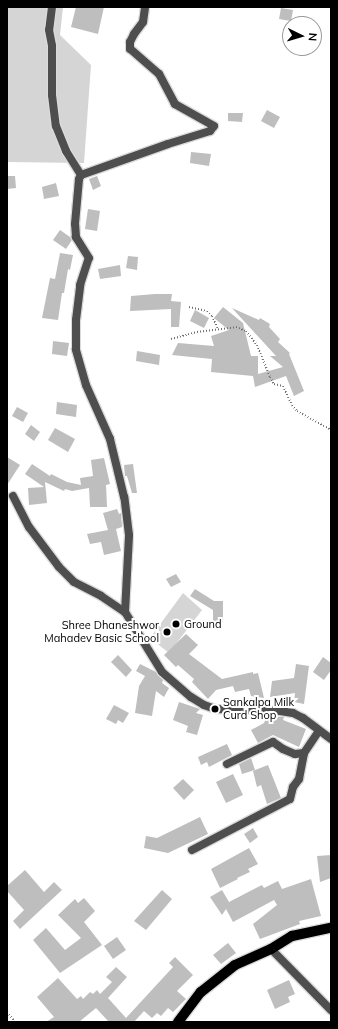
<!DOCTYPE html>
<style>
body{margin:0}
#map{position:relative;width:338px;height:1029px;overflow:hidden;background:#fff;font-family:Mulish,sans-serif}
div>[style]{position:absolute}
.green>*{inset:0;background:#d5d5d5}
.building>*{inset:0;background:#bebebe}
.path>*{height:2px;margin-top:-1px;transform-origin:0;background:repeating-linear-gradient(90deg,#707070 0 1px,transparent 0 3px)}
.roads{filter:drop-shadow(1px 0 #dbdbdb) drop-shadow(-1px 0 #dbdbdb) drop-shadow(0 1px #dbdbdb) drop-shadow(0 -1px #dbdbdb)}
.street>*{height:8px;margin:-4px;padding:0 4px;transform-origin:4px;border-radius:4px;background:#4e4e4e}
.primary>*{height:10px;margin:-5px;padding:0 5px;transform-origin:5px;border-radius:5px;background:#000}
.dots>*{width:11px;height:11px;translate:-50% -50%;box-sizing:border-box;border:2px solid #fff;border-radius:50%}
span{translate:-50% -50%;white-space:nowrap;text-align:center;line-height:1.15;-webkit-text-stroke:4px #fff;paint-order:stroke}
.poi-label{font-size:11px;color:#000}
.left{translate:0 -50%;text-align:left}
.right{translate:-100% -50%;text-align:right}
.frame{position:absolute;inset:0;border:8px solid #000;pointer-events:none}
.north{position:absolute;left:282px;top:16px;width:40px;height:40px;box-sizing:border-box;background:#fff;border:1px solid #999;border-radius:50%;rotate:95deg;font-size:11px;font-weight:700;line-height:16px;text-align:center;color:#000}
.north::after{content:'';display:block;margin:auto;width:14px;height:18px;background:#000;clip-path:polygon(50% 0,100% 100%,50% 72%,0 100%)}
</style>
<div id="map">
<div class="green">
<i style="clip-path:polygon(7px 7px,63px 7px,60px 35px,91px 65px,84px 163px,7px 162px)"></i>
<i style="clip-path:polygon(183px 593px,202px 610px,169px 653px,150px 638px)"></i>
</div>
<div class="building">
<i style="clip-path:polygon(76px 7px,104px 7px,98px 34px,71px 27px)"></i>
<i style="clip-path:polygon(281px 8px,293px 10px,291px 21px,279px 19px)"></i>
<i style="clip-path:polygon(267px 110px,280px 117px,274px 128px,261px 121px)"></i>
<i style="clip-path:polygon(228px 113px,243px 113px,242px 122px,228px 121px)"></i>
<i style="clip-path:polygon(191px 152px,211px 154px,209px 166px,190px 163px)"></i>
<i style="clip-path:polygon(7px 176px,15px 176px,16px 188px,7px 189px)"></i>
<i style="clip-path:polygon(97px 176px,101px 186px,93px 190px,89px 179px)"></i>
<i style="clip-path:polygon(56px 183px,59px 196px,44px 199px,42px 187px)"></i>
<i style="clip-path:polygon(88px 209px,100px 211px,97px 231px,85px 229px)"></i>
<i style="clip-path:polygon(60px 230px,70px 237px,72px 240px,66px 249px,53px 240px)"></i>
<i style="clip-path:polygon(60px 253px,73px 255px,70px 270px,68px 269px,64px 293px,62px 293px,58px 320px,42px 318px,50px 278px,55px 279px)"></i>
<i style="clip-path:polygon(128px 256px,138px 257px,137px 270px,126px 268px)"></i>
<i style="clip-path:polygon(120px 265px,121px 276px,100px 279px,98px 269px)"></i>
<i style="clip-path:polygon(155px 294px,172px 294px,171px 301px,181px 302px,179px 327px,171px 327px,171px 309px,130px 311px,131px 296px)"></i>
<i style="clip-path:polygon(223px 307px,243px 323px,251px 356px,258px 356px,258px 374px,283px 367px,270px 356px,276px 356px,232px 308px,259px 320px,260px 318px,270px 324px,269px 327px,280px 339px,278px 342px,290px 353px,289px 354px,304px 391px,294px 396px,286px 376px,255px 387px,253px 376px,211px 372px,212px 359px,172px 355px,178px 343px,214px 346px,211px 336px,229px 330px,214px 318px)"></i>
<i style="clip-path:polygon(195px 310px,209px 318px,204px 328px,190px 321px)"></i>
<i style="clip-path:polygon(53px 341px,69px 343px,67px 356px,52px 354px)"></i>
<i style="clip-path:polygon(137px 351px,160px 355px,159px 365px,136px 361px)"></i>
<i style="clip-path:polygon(57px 402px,77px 405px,76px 417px,56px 414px)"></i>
<i style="clip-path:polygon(17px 407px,28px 413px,23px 422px,12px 416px)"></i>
<i style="clip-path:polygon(31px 425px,40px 432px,34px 441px,25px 434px)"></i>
<i style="clip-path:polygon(55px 428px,75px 439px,68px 452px,48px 440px)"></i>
<i style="clip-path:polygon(7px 457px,20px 465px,7px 485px)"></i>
<i style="clip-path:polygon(104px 458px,110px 484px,106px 485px,107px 507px,90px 507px,89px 488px,72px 491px,65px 489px,64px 491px,45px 482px,47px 503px,29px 505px,28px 488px,44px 487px,25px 474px,32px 464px,50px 476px,51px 474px,67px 482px,81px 485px,80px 478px,93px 476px,91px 460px)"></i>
<i style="clip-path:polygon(133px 464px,137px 493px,132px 493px,127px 476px,125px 476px,124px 465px)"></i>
<i style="clip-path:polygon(117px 509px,119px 514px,121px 513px,122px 527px,116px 529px,121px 551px,104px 555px,101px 542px,90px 544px,87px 534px,108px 530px,103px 513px)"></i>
<i style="clip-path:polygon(176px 574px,181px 582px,171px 587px,166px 579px)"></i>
<i style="clip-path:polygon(195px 589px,214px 601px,223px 601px,223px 622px,213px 622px,213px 610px,190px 596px)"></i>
<i style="clip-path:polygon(186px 634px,198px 645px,189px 654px,222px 679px,253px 672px,253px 674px,258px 673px,264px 698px,251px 696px,249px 689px,235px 692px,233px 686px,216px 690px,208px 699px,192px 682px,194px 679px,178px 665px,176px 667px,164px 655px)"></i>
<i style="clip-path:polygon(118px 655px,132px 670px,126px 677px,111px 662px)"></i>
<i style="clip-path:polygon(323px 657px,331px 663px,331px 670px,324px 680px,313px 672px)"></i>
<i style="clip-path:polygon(140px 664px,156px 672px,163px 680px,162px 683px,169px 688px,164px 697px,156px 691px,152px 716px,135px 713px,139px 686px,145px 676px,136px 671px)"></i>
<i style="clip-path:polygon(296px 664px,309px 666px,304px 704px,294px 702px,295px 693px,270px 697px,272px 681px,294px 678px)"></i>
<i style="clip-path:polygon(179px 702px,200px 709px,196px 713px,203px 715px,197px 735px,186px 732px,188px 726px,173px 720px)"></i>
<i style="clip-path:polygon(114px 705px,129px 713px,123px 723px,118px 720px,116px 724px,106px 719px)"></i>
<i style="clip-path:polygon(267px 716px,284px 717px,283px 720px,306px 729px,299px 747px,273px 735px,258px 743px,251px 730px,264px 723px)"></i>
<i style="clip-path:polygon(227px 744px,232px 755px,209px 767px,207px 762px,201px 765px,198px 757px)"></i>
<i style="clip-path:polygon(251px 758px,255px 770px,242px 774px,239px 764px)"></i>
<i style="clip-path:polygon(268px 765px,281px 798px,267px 804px,261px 785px,257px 787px,253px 771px)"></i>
<i style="clip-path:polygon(233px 774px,243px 795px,226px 803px,216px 782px)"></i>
<i style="clip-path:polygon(183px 779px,194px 790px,184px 800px,173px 788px)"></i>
<i style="clip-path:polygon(200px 817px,208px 834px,168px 853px,144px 848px,146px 836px,157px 838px)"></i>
<i style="clip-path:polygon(253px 828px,258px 837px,250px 843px,244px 834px)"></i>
<i style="clip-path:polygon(249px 848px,258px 864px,248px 869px,250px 872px,237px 878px,238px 879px,220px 888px,211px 869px)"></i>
<i style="clip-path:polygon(331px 855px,331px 878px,320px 882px,317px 856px)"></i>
<i style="clip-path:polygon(25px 870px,44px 892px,54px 882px,62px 890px,20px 929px,13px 921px,24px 910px,7px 891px,7px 886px)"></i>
<i style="clip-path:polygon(311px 879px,321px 916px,299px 921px,300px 924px,260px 939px,253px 924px,277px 905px,274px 900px,233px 922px,226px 909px,222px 915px,210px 897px,222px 890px,229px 902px,262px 885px,264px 888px,278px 881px,282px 889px)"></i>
<i style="clip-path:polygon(162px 890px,172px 899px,146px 930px,134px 921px)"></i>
<i style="clip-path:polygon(84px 898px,95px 911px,84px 922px,102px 945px,60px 973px,33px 940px,46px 928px,65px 950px,81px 938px,58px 915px,75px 899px,78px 903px)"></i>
<i style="clip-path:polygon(117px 937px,126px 950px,113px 959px,104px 946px)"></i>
<i style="clip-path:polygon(228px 943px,236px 953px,221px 964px,213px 955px)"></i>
<i style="clip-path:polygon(175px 957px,193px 975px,177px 991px,186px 999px,173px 1012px,168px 1008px,161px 1016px,157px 1013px,152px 1018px,144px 1011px,134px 1022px,109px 1022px,96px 1008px,79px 1022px,46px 1022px,54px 1017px,37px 997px,58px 978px,77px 999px,81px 996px,83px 999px,90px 992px,93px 994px,97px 990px,100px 994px,112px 982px,106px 977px,116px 967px,127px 977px,108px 998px,126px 1018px,173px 967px,169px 963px)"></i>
<i style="clip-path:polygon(289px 980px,295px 994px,288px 997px,290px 1002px,275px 1009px,267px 990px)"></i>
</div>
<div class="path">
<i style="left:189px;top:307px;width:18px;rotate:13deg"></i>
<i style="left:207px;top:311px;width:7px;rotate:45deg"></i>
<i style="left:212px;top:316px;width:14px;rotate:65deg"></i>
<i style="left:171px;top:339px;width:27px;rotate:-15deg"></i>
<i style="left:197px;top:332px;width:39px;rotate:-7deg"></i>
<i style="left:236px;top:327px;width:11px;rotate:22deg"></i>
<i style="left:246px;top:331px;width:18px;rotate:52deg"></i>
<i style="left:257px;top:345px;width:35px;rotate:68deg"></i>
<i style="left:270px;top:377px;width:8px;rotate:60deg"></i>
<i style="left:274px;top:384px;width:9px;rotate:13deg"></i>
<i style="left:283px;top:386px;width:21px;rotate:65deg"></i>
<i style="left:292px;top:405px;width:8px;rotate:50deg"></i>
<i style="left:297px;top:411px;width:39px;rotate:29deg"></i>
<i style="left:7px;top:1012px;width:13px;rotate:51deg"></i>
</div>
<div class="roads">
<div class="street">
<i style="left:52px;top:7px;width:23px;rotate:97deg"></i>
<i style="left:49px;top:30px;width:16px;rotate:79deg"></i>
<i style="left:52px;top:46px;width:49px;rotate:90deg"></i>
<i style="left:52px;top:95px;width:31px;rotate:83deg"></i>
<i style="left:56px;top:126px;width:27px;rotate:68deg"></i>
<i style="left:66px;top:151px;width:28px;rotate:58deg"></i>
<i style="left:13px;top:496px;width:35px;rotate:63deg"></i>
<i style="left:29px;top:527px;width:50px;rotate:53.1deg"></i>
<i style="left:59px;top:567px;width:21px;rotate:45deg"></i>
<i style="left:74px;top:582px;width:30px;rotate:27deg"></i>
<i style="left:101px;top:596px;width:29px;rotate:34deg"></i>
<i style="left:125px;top:612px;width:70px;rotate:58.3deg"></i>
<i style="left:162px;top:672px;width:38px;rotate:41deg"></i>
<i style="left:191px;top:697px;width:15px;rotate:32deg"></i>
<i style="left:204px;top:705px;width:12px;rotate:20deg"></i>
<i style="left:215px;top:709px;width:65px;rotate:1.8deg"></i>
<i style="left:280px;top:711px;width:13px;rotate:9deg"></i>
<i style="left:293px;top:713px;width:11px;rotate:27deg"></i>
<i style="left:303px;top:718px;width:35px;rotate:37deg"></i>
<i style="left:125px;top:612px;width:77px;rotate:-87deg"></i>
<i style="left:129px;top:535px;width:38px;rotate:-97deg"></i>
<i style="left:124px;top:497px;width:60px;rotate:-103.6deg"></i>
<i style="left:110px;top:439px;width:59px;rotate:-114deg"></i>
<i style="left:86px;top:385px;width:37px;rotate:-106deg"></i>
<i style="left:76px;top:349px;width:29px;rotate:-90deg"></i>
<i style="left:76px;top:320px;width:35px;rotate:-83deg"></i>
<i style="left:80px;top:285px;width:28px;rotate:-72deg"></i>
<i style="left:89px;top:258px;width:25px;rotate:-122deg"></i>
<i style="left:76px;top:237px;width:13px;rotate:-94deg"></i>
<i style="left:75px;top:224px;width:45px;rotate:-84.9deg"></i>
<i style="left:79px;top:179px;width:4px;rotate:-63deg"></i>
<i style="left:81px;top:175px;width:92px;rotate:-19.6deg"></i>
<i style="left:168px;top:144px;width:44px;rotate:-17.2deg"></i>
<i style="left:210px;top:131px;width:6px;rotate:-51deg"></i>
<i style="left:214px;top:126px;width:45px;rotate:-150.6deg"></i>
<i style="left:175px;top:104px;width:34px;rotate:-118deg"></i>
<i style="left:159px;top:74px;width:38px;rotate:-139deg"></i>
<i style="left:130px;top:49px;width:7px;rotate:-90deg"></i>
<i style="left:130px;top:42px;width:9px;rotate:-63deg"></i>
<i style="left:134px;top:34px;width:15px;rotate:-53deg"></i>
<i style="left:143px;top:22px;width:15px;rotate:-82deg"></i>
<i style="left:227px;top:764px;width:51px;rotate:-25.6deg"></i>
<i style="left:273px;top:742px;width:12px;rotate:35deg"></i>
<i style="left:283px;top:749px;width:13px;rotate:23deg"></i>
<i style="left:295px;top:754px;width:9px;rotate:-6deg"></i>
<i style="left:304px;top:753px;width:27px;rotate:-56deg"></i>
<i style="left:192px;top:850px;width:110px;rotate:-27.5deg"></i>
<i style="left:290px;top:799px;width:12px;rotate:-76deg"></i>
<i style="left:293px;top:787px;width:10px;rotate:-53deg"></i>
<i style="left:299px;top:779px;width:26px;rotate:-79deg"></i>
<i style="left:271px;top:949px;width:86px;rotate:45.5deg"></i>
</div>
<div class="primary">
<i style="left:178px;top:1022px;width:38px;rotate:-53deg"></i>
<i style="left:201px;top:992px;width:43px;rotate:-38.5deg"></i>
<i style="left:235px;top:965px;width:39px;rotate:-24deg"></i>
<i style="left:271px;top:949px;width:25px;rotate:-32deg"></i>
<i style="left:292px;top:936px;width:40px;rotate:-12deg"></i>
</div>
</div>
<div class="dots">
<i style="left:176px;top:624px;background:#000"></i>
<i style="left:167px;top:632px;background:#000"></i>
<i style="left:215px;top:709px;background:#000"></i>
</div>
<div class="poi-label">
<span class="left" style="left:184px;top:624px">Ground</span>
<span class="right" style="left:159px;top:632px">Shree Dhaneshwor<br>Mahadev Basic School</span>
<span class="left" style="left:223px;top:709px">Sankalpa Milk<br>Curd Shop</span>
</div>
<div class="frame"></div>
<div class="north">N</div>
</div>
